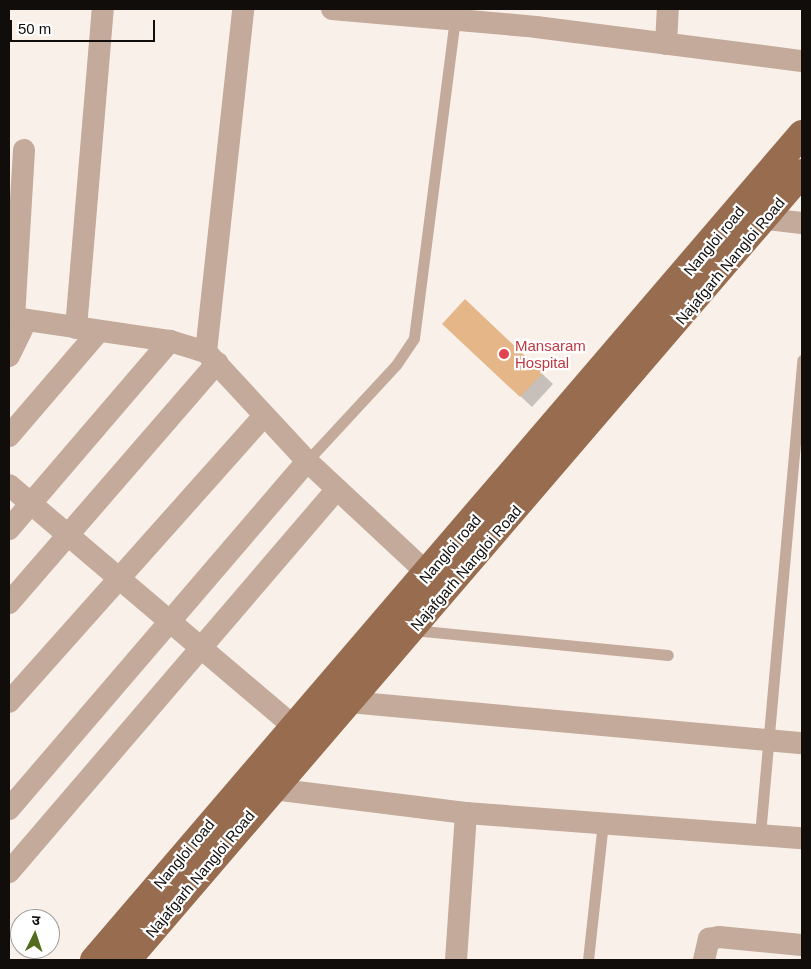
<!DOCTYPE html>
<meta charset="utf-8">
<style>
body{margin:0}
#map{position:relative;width:811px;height:969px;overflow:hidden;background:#f9f1e9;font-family:Arial,"Noto Sans Devanagari",sans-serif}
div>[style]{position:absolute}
.shadow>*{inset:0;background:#0003}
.building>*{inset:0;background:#e5b788}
.service>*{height:11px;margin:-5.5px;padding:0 5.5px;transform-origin:5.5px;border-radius:5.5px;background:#c3aa9a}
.minor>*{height:22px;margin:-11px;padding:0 11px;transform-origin:11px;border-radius:11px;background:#c3aa9a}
.primary>*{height:28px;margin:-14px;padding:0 14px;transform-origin:14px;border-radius:14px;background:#976c4f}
.dots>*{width:14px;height:14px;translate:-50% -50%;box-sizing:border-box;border:2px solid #fff;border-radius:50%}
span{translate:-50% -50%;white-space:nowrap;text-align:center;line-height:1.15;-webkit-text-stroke:4.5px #fff;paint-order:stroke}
.street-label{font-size:15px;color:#100d0b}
.health-label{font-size:15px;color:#be3a42}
.left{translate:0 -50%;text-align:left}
.frame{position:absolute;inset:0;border:10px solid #100d0b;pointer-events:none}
.north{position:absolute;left:10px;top:909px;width:50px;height:50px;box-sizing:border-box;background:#fff;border:1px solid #9f9e9d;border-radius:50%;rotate:4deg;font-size:14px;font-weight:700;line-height:20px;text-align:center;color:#100d0b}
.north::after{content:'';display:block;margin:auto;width:18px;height:22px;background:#526b1c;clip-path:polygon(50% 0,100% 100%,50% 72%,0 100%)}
.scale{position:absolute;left:10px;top:20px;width:145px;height:22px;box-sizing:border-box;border:2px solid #100d0b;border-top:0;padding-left:6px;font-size:15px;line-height:18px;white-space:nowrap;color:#100d0b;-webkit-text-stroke:4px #fff;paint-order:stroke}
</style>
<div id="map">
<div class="shadow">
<i style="clip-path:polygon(465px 301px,553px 384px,532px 407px,454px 334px)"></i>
</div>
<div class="building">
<i style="clip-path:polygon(465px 299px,543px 373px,520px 397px,442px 324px)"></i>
</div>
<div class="service">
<i style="left:307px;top:461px;width:131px;rotate:-47.2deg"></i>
<i style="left:396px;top:365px;width:32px;rotate:-56deg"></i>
<i style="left:414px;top:338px;width:321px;rotate:-82.7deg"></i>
<i style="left:413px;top:630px;width:256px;rotate:5.6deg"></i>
<i style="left:760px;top:835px;width:477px;rotate:-84.9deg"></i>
<i style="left:588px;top:960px;width:138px;rotate:-83.8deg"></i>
</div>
<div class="minor">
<i style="left:332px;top:9px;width:205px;rotate:5deg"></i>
<i style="left:536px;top:27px;width:268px;rotate:7.3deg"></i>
<i style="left:666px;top:44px;width:35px;rotate:-87deg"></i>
<i style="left:24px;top:150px;width:168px;rotate:93.4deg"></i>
<i style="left:14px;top:318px;width:158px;rotate:8.4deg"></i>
<i style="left:170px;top:341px;width:38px;rotate:17deg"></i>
<i style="left:206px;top:352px;width:149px;rotate:47.2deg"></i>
<i style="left:307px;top:461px;width:166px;rotate:43deg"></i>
<i style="left:749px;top:217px;width:53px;rotate:6.5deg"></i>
<i style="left:76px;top:328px;width:320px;rotate:-85.2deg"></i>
<i style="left:206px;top:352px;width:345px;rotate:-83.8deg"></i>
<i style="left:9px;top:356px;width:39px;rotate:-64deg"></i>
<i style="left:9px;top:436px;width:138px;rotate:-49.4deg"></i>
<i style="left:9px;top:485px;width:390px;rotate:40.3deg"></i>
<i style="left:9px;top:529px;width:248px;rotate:-49.4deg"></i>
<i style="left:9px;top:603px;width:318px;rotate:-49.1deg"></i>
<i style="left:9px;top:702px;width:383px;rotate:-48.3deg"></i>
<i style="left:349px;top:702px;width:455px;rotate:5.2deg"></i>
<i style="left:262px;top:784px;width:12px;rotate:24deg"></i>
<i style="left:273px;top:789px;width:194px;rotate:7.1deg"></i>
<i style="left:466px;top:813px;width:337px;rotate:4.3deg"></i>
<i style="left:9px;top:809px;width:458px;rotate:-49.4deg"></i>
<i style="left:9px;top:872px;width:504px;rotate:-49.42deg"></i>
<i style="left:456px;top:960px;width:147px;rotate:-86.1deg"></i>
<i style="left:704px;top:960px;width:22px;rotate:-77deg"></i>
<i style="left:709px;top:939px;width:10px;rotate:-11deg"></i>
<i style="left:719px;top:937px;width:83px;rotate:5.5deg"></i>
</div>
<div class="primary">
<i style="left:94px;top:960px;width:1088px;rotate:-49.4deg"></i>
<i style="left:127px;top:960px;width:1037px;rotate:-49.38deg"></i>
</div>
<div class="dots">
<i style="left:504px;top:354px;background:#e0444e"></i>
</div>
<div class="street-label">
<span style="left:714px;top:241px;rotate:-50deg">Nangloi road</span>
<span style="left:730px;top:261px;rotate:-50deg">Najafgarh Nangloi Road</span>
<span style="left:450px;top:549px;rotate:-49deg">Nangloi road</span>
<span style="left:466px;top:568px;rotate:-49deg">Najafgarh Nangloi Road</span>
<span style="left:184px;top:854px;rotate:-50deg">Nangloi road</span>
<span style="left:200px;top:874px;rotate:-50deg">Najafgarh Nangloi Road</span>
</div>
<div class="health-label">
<span class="left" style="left:515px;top:354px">Mansaram<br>Hospital</span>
</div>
<div class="frame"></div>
<div class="north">उ</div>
<div class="scale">50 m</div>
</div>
